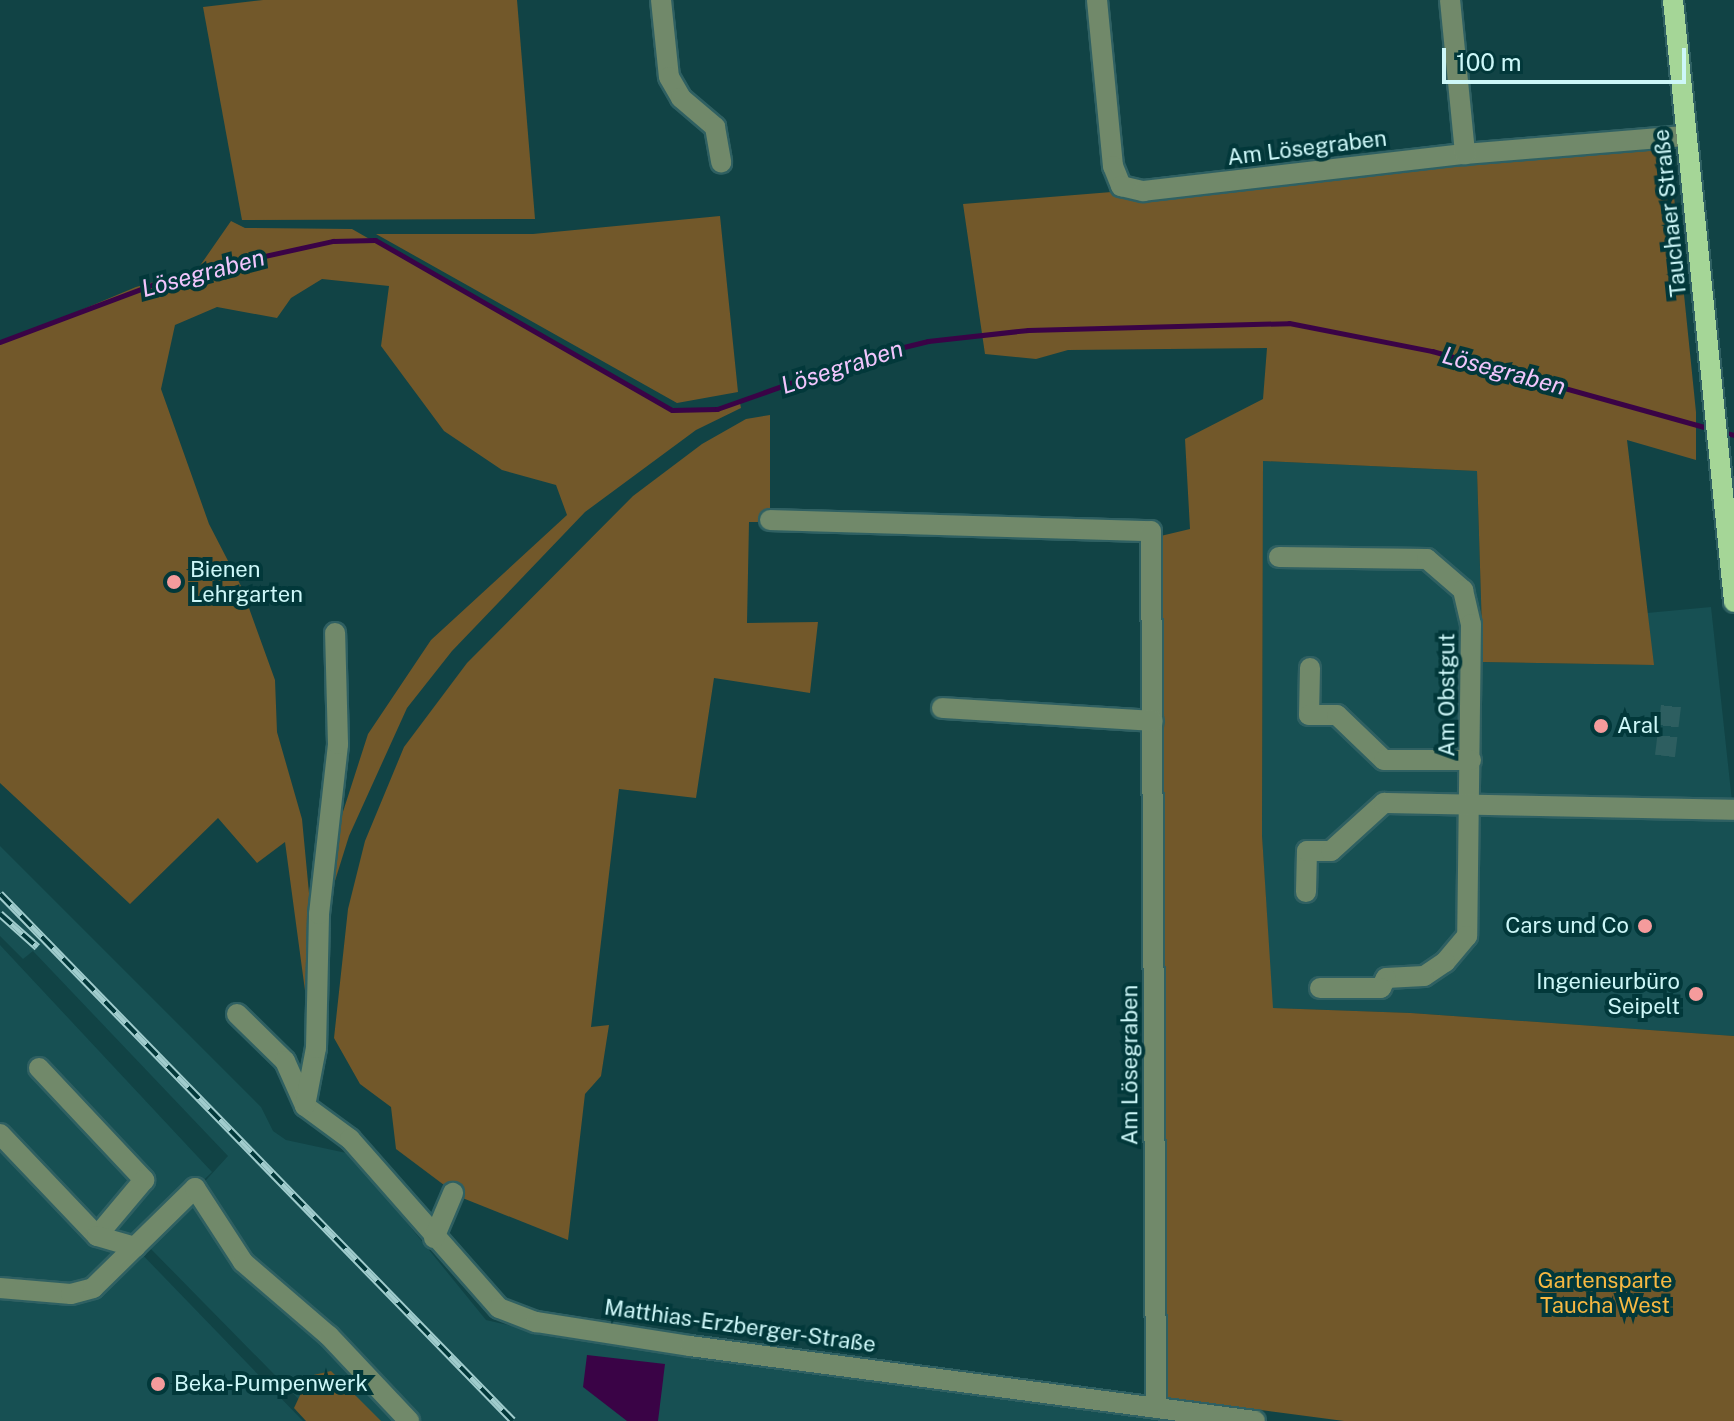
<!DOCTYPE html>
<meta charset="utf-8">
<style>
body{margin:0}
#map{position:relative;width:1734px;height:1421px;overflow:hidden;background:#114345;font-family:"Public Sans",sans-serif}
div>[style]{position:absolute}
.built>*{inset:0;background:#175053}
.green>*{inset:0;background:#72582a}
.water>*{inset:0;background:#3a0346}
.stream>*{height:5px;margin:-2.5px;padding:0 2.5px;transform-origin:2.5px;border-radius:2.5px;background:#3a0346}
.minor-tunnel>*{height:20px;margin-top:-10px;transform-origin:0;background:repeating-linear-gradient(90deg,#2d5e60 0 20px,transparent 0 30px)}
.roads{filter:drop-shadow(2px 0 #2f6062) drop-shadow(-2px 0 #2f6062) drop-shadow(0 2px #2f6062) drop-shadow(0 -2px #2f6062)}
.minor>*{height:20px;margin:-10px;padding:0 10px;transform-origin:10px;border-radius:10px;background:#71896a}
.major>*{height:20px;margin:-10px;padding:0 10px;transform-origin:10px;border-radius:10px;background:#a5d697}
.rail>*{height:8px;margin-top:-4px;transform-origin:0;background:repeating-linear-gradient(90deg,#02383a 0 15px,#a0cccd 0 30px);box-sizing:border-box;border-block:2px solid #a0cccd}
.dots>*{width:22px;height:22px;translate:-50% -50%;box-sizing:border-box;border:4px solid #02383a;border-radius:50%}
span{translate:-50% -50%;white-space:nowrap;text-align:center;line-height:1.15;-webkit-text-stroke:8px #02383a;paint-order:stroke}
.street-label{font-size:22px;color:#cdf7f8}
.poi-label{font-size:22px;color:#cdf7f8}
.left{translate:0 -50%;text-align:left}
.right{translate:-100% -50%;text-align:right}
.park-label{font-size:22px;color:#f7b842}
.water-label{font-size:24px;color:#f1c5fd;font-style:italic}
.scale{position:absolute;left:1442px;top:48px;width:244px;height:36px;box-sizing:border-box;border:4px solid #cdf7f8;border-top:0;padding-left:10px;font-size:24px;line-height:28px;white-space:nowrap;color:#cdf7f8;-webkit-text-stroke:6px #02383a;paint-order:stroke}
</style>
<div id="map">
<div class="built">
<i style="clip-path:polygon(1263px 461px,1477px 471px,1483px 662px,1653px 665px,1647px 613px,1711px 607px,1734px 820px,1734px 1036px,1411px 1013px,1272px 1008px,1262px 835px)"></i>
<i style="clip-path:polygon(0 846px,261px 1107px,273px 1131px,286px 1140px,351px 1154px,486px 1320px,534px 1331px,1187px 1421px,320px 1421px,147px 1245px,228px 1156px,33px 951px,23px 959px,0 936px)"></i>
<i style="clip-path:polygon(0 945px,212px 1172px,135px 1247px,303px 1421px,0 1421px)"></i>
</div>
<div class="green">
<i style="clip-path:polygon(263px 0,517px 0,535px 219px,242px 220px,203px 7px)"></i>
<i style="clip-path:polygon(1669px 147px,1696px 412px,1696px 460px,1627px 440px,1654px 665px,1483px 662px,1477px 471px,1263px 461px,1262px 835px,1273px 1008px,1411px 1013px,1734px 1036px,1734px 1421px,1344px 1421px,1156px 1396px,1148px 539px,1190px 529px,1185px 439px,1263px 399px,1267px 348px,1068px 350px,1036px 359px,985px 354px,963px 204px)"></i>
<i style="clip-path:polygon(720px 216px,738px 392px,677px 403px,376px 234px,533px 234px)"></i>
<i style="clip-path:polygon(evenodd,231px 221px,245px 228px,352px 229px,672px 412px,718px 410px,740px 403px,741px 408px,696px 430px,585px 512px,452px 651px,407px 708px,349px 836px,329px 900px,317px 1018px,306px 998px,285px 842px,257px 863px,218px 818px,130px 904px,0 783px,0 344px,136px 287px,197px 270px,231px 221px,322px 279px,389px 286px,381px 346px,444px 431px,502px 470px,556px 485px,567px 515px,431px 640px,368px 734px,331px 849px,325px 894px,309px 893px,302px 819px,277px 732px,275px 680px,241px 586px,209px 524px,161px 389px,175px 325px,217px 307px,277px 318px,291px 298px,322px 279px)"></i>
<i style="clip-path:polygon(770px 415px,770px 522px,749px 522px,747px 623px,818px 622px,810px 693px,714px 678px,696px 798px,619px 789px,591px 1027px,609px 1025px,601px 1076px,585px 1094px,568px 1240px,460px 1197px,396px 1149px,391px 1107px,360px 1084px,334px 1038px,348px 909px,365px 841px,404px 747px,467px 663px,633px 496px,702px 444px,746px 419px)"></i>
<i style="clip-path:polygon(331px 1371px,381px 1421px,306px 1421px,294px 1408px,309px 1376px)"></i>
</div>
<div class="water">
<i style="clip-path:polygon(587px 1355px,665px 1364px,658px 1421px,627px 1421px,583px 1387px)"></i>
</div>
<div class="stream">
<i style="left:0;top:342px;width:190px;rotate:-20.6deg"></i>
<i style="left:178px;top:275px;width:159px;rotate:-12.4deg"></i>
<i style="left:333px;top:241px;width:42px;rotate:-1.4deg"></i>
<i style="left:375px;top:240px;width:342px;rotate:29.8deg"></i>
<i style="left:672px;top:410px;width:45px;rotate:-1.3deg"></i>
<i style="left:717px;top:409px;width:159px;rotate:-19.5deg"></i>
<i style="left:867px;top:356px;width:63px;rotate:-13.8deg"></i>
<i style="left:928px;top:341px;width:101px;rotate:-6.3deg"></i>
<i style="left:1028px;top:330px;width:261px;rotate:-1.5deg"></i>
<i style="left:1289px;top:323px;width:146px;rotate:11.1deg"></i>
<i style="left:1432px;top:351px;width:290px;rotate:15.6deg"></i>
<i style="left:1721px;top:432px;width:13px;rotate:13deg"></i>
</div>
<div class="minor-tunnel">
<i style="left:1665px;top:756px;width:59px;rotate:-83.2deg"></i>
</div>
<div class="roads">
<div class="minor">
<i style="left:661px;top:0;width:77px;rotate:84.1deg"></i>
<i style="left:669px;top:77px;width:24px;rotate:60deg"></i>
<i style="left:681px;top:98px;width:45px;rotate:40.5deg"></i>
<i style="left:715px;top:127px;width:36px;rotate:80deg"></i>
<i style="left:1097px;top:0;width:167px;rotate:84.5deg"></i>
<i style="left:1113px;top:166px;width:22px;rotate:68deg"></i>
<i style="left:1121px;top:186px;width:23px;rotate:13deg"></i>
<i style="left:1143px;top:191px;width:324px;rotate:-6.6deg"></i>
<i style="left:1465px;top:154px;width:222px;rotate:-4.7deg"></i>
<i style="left:1450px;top:0;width:155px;rotate:84.4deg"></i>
<i style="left:770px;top:520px;width:381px;rotate:1.7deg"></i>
<i style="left:1151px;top:531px;width:877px;rotate:89.67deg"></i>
<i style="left:1279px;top:557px;width:148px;rotate:0.8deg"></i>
<i style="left:1427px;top:559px;width:48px;rotate:40.7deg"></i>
<i style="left:1463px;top:590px;width:35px;rotate:77deg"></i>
<i style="left:1471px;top:624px;width:312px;rotate:90.7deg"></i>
<i style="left:1467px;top:936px;width:34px;rotate:130deg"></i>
<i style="left:1445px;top:962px;width:25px;rotate:146deg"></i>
<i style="left:1424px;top:976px;width:38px;rotate:177deg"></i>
<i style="left:1386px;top:978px;width:11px;rotate:117deg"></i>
<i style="left:1381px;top:988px;width:61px;rotate:180deg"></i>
<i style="left:1310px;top:668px;width:47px;rotate:91.2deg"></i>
<i style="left:1309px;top:715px;width:28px"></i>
<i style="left:1337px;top:715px;width:65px;rotate:43.8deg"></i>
<i style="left:1384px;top:760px;width:87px"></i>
<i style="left:942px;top:708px;width:211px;rotate:3.5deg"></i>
<i style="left:1306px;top:892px;width:41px;rotate:-88.6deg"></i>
<i style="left:1307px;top:851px;width:24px"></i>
<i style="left:1331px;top:851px;width:72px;rotate:-42.2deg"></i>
<i style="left:1384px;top:803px;width:350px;rotate:1.1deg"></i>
<i style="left:237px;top:1014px;width:67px;rotate:44.4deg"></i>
<i style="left:285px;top:1061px;width:49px;rotate:66deg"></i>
<i style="left:305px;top:1106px;width:56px;rotate:36.3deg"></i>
<i style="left:350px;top:1139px;width:225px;rotate:48.6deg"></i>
<i style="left:499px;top:1308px;width:40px;rotate:21deg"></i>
<i style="left:536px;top:1322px;width:156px;rotate:8.9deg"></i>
<i style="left:690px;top:1346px;width:570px;rotate:7.56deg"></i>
<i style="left:39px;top:1068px;width:154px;rotate:46.8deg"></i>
<i style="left:144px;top:1180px;width:73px;rotate:130deg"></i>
<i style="left:305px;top:1106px;width:59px;rotate:-79.3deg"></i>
<i style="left:316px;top:1048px;width:134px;rotate:-88.7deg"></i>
<i style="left:319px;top:914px;width:171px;rotate:-83.6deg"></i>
<i style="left:338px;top:744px;width:111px;rotate:-91.5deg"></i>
<i style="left:0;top:1134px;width:141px;rotate:46.4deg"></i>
<i style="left:97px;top:1236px;width:40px;rotate:16deg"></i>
<i style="left:434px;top:1238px;width:49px;rotate:-67.1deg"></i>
<i style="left:0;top:1288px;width:71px;rotate:4.8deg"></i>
<i style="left:71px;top:1294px;width:23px;rotate:-15deg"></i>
<i style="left:93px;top:1288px;width:143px;rotate:-44.4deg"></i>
<i style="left:195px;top:1188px;width:88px;rotate:57deg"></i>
<i style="left:243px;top:1262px;width:113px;rotate:40.7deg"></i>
<i style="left:329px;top:1336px;width:117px;rotate:46.7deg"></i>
</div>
<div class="major">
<i style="left:1673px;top:0;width:605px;rotate:84.21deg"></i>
</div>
</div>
<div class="rail">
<i style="left:0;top:894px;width:735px;rotate:45.77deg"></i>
<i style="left:0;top:914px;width:50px;rotate:41.7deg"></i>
</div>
<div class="dots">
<i style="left:174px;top:582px;background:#f59b9c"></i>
<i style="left:1601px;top:726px;background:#f59b9c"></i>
<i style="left:1645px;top:926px;background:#f59b9c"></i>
<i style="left:1696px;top:994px;background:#f59b9c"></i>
<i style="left:158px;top:1384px;background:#f59b9c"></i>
</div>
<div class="street-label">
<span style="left:1307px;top:148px;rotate:-7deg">Am Lösegraben</span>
<span style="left:1670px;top:213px;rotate:-96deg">Tauchaer Straße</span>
<span style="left:1447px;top:695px;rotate:-90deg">Am Obstgut</span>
<span style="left:1130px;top:1065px;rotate:-90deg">Am Lösegraben</span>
<span style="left:740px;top:1326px;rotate:8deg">Matthias-Erzberger-Straße</span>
</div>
<div class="poi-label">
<span class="left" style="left:190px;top:582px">Bienen<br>Lehrgarten</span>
<span class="left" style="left:1617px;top:726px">Aral</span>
<span class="right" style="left:1629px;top:926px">Cars und Co</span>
<span class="right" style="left:1680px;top:994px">Ingenieurbüro<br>Seipelt</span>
<span class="left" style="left:174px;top:1384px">Beka-Pumpenwerk</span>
</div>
<div class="park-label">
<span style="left:1605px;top:1293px">Gartensparte<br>Taucha West</span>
</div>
<div class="water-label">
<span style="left:203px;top:273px;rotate:-15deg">Lösegraben</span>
<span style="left:842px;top:367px;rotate:-18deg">Lösegraben</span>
<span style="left:1504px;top:371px;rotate:15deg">Lösegraben</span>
</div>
<div class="scale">100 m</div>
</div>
